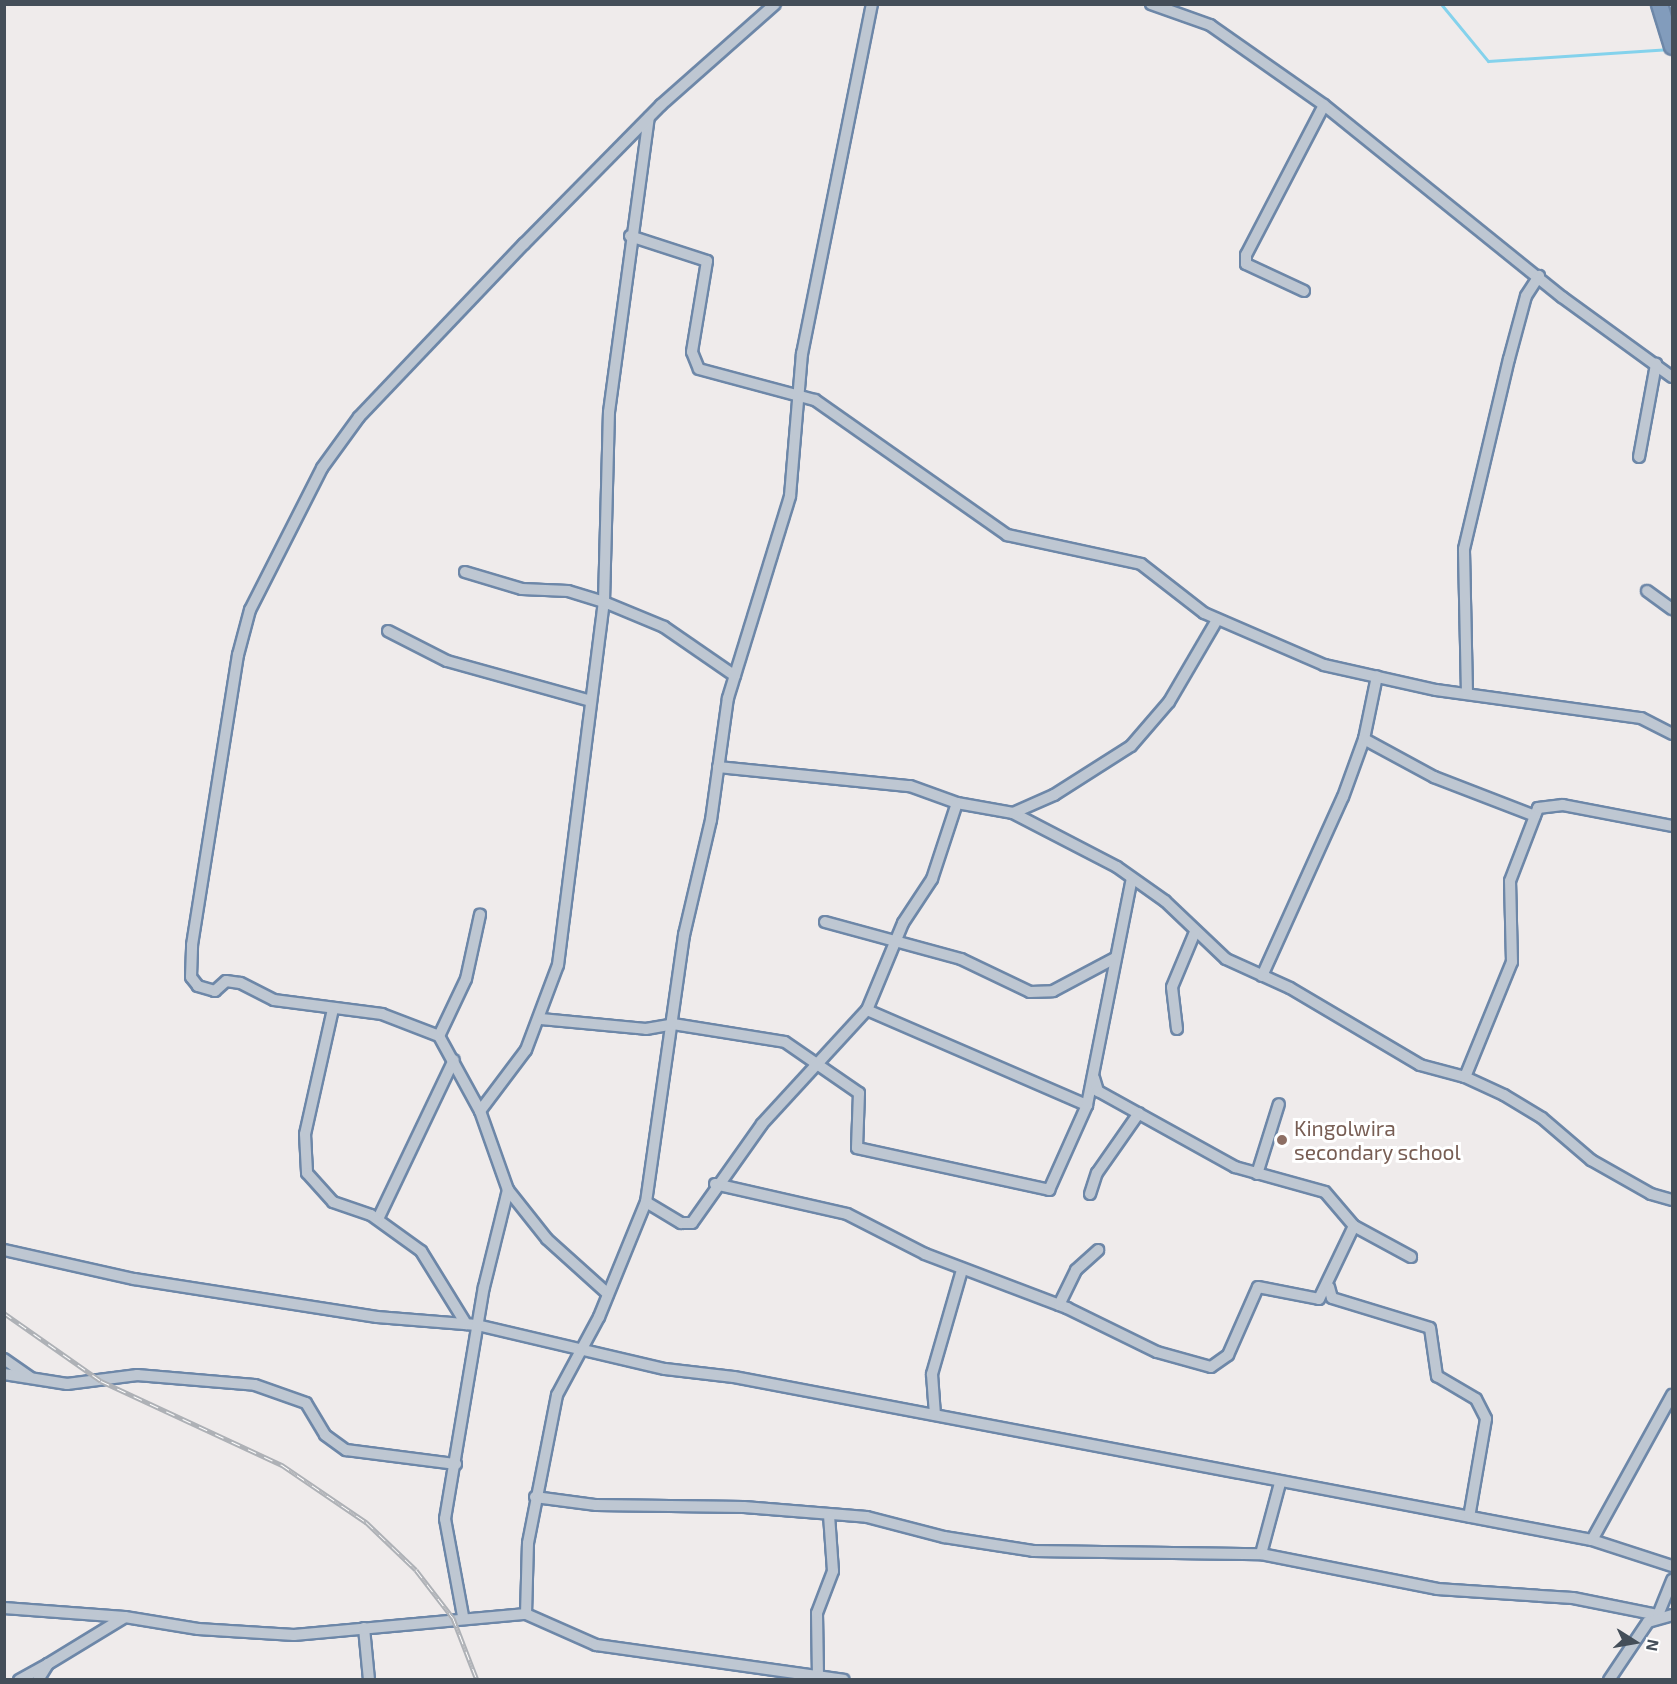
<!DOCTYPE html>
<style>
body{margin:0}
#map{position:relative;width:1677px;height:1684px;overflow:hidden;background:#efebeb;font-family:"Exo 2",sans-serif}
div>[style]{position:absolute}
.stream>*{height:3px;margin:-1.5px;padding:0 1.5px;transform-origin:1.5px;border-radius:1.5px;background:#84d2ec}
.roads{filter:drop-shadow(2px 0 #6d87a8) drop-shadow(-2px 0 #6d87a8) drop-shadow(0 2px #6d87a8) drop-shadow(0 -2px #6d87a8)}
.minor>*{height:10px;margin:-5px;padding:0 5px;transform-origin:5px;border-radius:5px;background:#bec7d2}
.highway>*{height:15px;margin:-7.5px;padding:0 7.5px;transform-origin:7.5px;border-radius:7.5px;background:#829cbc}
.rail>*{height:5px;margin-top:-2.5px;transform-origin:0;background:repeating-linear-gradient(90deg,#fff 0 9px,#aeb1b6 0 18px);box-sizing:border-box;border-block:2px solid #aeb1b6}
.dots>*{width:16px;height:16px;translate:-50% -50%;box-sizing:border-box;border:3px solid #fff;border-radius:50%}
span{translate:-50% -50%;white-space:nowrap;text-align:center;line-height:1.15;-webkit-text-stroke:6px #fff;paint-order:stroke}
.education-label{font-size:21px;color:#785e54}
.left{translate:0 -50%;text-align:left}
.frame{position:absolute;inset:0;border:6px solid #444e59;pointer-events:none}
.north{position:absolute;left:1605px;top:1612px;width:60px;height:60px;-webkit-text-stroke:4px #fff;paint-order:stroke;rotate:101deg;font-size:16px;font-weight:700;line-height:24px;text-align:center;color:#444e59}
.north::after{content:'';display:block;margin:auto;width:21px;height:27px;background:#444e59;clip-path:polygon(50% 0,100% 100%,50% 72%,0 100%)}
</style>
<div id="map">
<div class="stream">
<i style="left:1441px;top:4px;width:74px;rotate:50.5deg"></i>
<i style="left:1488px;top:61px;width:179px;rotate:-3.8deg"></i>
</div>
<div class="roads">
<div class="minor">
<i style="left:1151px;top:4px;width:63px;rotate:19.6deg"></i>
<i style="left:1210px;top:25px;width:139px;rotate:35.1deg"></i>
<i style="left:1324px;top:105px;width:306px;rotate:38.9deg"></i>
<i style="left:1562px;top:297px;width:136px;rotate:36deg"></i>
<i style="left:630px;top:236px;width:81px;rotate:18deg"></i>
<i style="left:707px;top:261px;width:92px;rotate:99.4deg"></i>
<i style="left:692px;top:352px;width:18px;rotate:68deg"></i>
<i style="left:699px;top:369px;width:120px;rotate:15deg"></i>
<i style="left:815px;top:400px;width:235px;rotate:35.1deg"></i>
<i style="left:1007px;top:535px;width:137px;rotate:12.2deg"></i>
<i style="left:1141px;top:564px;width:80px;rotate:37.9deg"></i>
<i style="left:1204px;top:613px;width:131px;rotate:23.4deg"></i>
<i style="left:1324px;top:665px;width:115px;rotate:12.6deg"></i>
<i style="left:1436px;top:690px;width:207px;rotate:7.8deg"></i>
<i style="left:1641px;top:718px;width:35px;rotate:27deg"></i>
<i style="left:1304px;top:291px;width:64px;rotate:-155deg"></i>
<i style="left:1246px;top:264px;width:9px;rotate:-90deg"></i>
<i style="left:1246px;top:255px;width:169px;rotate:-62.5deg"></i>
<i style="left:1639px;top:457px;width:95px;rotate:-79.6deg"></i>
<i style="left:465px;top:572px;width:59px;rotate:16.6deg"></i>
<i style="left:522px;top:589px;width:46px;rotate:2.5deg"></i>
<i style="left:568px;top:591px;width:38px;rotate:17deg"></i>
<i style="left:604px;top:602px;width:65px;rotate:22.6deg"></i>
<i style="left:664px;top:627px;width:86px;rotate:34.6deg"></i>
<i style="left:1647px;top:591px;width:31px;rotate:36deg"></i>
<i style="left:388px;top:631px;width:66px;rotate:27deg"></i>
<i style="left:447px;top:661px;width:149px;rotate:15.5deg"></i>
<i style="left:1467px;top:694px;width:145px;rotate:-91.2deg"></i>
<i style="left:1464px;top:549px;width:195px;rotate:-76.7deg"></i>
<i style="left:1509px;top:359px;width:65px;rotate:-74.9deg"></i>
<i style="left:1526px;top:296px;width:24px;rotate:-57deg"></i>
<i style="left:1364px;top:739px;width:80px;rotate:28.5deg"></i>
<i style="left:1434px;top:777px;width:108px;rotate:21.1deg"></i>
<i style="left:718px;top:767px;width:193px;rotate:5.7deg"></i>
<i style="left:910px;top:786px;width:50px;rotate:19.9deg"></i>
<i style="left:957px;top:803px;width:57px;rotate:10.1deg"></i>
<i style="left:1013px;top:813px;width:117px;rotate:27.4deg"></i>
<i style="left:1117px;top:867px;width:59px;rotate:35.3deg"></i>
<i style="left:1165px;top:901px;width:84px;rotate:43.6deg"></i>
<i style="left:1226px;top:959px;width:70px;rotate:24.4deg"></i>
<i style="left:1290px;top:988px;width:151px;rotate:30.6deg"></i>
<i style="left:1420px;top:1065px;width:47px;rotate:14.9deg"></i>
<i style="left:1465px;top:1077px;width:43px;rotate:24.8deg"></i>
<i style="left:1504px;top:1095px;width:44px;rotate:31.2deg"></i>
<i style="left:1542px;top:1118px;width:65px;rotate:40.6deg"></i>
<i style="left:1591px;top:1160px;width:69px;rotate:29.5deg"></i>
<i style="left:1651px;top:1194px;width:22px;rotate:16deg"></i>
<i style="left:1013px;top:813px;width:45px;rotate:-23.7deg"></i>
<i style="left:1054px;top:795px;width:91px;rotate:-32.5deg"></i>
<i style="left:1131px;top:746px;width:58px;rotate:-49.2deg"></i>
<i style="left:1169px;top:702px;width:95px;rotate:-59.7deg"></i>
<i style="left:825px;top:922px;width:141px;rotate:15.2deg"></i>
<i style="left:961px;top:959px;width:76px;rotate:25.6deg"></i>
<i style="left:1030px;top:992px;width:23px;rotate:-2deg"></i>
<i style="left:1053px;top:991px;width:70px;rotate:-28deg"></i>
<i style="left:1262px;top:976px;width:196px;rotate:-65.7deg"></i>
<i style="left:1343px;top:797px;width:62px;rotate:-70.1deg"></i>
<i style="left:1364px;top:739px;width:64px;rotate:-78.3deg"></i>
<i style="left:333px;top:1009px;width:128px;rotate:102.6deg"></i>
<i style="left:305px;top:1134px;width:39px;rotate:87deg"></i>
<i style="left:307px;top:1173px;width:39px;rotate:48deg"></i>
<i style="left:333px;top:1202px;width:40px;rotate:18.9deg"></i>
<i style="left:371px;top:1215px;width:62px;rotate:35.8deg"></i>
<i style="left:421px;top:1251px;width:86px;rotate:58.3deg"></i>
<i style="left:867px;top:1010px;width:240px;rotate:23.4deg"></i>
<i style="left:541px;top:1019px;width:105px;rotate:5.4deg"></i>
<i style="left:646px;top:1029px;width:27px;rotate:-10deg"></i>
<i style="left:673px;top:1024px;width:113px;rotate:9.1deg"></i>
<i style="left:785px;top:1042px;width:90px;rotate:34.6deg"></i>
<i style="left:859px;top:1093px;width:55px;rotate:92.1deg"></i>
<i style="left:857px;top:1148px;width:197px;rotate:12.3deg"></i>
<i style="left:1049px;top:1190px;width:93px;rotate:-65.9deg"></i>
<i style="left:1087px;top:1105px;width:231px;rotate:-78.8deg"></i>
<i style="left:1177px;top:1029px;width:42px;rotate:-96.8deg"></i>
<i style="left:1172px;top:987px;width:60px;rotate:-67.3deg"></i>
<i style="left:439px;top:1036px;width:63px;rotate:-64.7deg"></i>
<i style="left:466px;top:979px;width:66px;rotate:-77.7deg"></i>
<i style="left:1465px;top:1077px;width:124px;rotate:-67.8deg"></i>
<i style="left:1512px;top:962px;width:81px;rotate:-91.4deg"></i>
<i style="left:1510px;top:881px;width:78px;rotate:-69deg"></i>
<i style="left:1538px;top:808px;width:25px;rotate:-7deg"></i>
<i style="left:1563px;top:805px;width:111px;rotate:10.9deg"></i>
<i style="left:1094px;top:1078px;width:14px;rotate:73deg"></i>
<i style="left:1098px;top:1091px;width:157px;rotate:29deg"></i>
<i style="left:1235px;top:1167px;width:93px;rotate:15.5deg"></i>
<i style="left:1325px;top:1192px;width:45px;rotate:49.5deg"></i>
<i style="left:1354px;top:1226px;width:65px;rotate:28.5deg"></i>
<i style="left:480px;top:1111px;width:76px;rotate:-53deg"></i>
<i style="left:526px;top:1050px;width:91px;rotate:-69.4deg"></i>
<i style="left:558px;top:965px;width:366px;rotate:-82.8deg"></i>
<i style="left:604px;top:602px;width:190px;rotate:-88.5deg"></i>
<i style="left:609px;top:412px;width:297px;rotate:-82.3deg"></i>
<i style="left:1257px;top:1174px;width:73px;rotate:-72.6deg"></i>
<i style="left:715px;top:1184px;width:135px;rotate:12.8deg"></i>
<i style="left:847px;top:1214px;width:88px;rotate:27.1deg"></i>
<i style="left:925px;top:1254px;width:152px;rotate:20.8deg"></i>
<i style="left:1067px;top:1308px;width:100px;rotate:26.1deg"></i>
<i style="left:1157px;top:1352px;width:56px;rotate:15.5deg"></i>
<i style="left:1211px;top:1367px;width:21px;rotate:-35deg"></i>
<i style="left:1228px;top:1355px;width:74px;rotate:-66.2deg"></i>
<i style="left:1258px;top:1287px;width:62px;rotate:11.1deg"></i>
<i style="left:1319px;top:1299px;width:81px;rotate:-64.4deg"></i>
<i style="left:1090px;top:1194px;width:22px;rotate:-72deg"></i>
<i style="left:1097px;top:1173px;width:73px;rotate:-55deg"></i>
<i style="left:646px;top:1202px;width:41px;rotate:31deg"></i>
<i style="left:681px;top:1223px;width:11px"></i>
<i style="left:692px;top:1223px;width:121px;rotate:-54.7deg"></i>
<i style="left:762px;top:1124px;width:155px;rotate:-47.4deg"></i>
<i style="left:867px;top:1010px;width:94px;rotate:-67.5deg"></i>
<i style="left:903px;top:923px;width:53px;rotate:-56.6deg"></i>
<i style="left:932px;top:879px;width:80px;rotate:-71.8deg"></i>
<i style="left:378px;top:1219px;width:176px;rotate:-64.5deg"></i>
<i style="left:4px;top:1250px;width:133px;rotate:12.6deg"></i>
<i style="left:134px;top:1279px;width:246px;rotate:8.9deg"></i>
<i style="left:377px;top:1317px;width:100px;rotate:4.6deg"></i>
<i style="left:477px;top:1325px;width:193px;rotate:13.2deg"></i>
<i style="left:665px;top:1369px;width:69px;rotate:6.6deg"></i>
<i style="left:734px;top:1377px;width:873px;rotate:10.76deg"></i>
<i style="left:1592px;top:1540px;width:84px;rotate:18deg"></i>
<i style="left:1329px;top:1287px;width:11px;rotate:75deg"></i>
<i style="left:1332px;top:1298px;width:102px;rotate:17deg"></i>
<i style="left:1430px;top:1328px;width:49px;rotate:81.7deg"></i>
<i style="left:1437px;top:1376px;width:45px;rotate:30.5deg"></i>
<i style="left:1476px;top:1399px;width:22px;rotate:63deg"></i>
<i style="left:1486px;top:1419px;width:99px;rotate:99.8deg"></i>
<i style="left:608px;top:1294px;width:82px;rotate:-138deg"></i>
<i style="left:547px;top:1239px;width:63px;rotate:-128.5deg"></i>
<i style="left:508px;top:1190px;width:84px;rotate:-109.5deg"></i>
<i style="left:480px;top:1111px;width:85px;rotate:-118.7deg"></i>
<i style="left:439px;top:1036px;width:61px;rotate:-158.9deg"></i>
<i style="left:382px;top:1014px;width:109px;rotate:-172.6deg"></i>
<i style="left:274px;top:1000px;width:38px;rotate:-153deg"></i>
<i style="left:240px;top:983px;width:14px;rotate:-172deg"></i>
<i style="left:226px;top:981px;width:15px;rotate:138deg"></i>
<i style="left:215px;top:991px;width:18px;rotate:-164deg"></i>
<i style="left:198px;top:986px;width:11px;rotate:-128deg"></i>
<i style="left:191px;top:977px;width:32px;rotate:-88deg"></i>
<i style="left:192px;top:945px;width:294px;rotate:-81deg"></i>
<i style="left:238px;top:655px;width:47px;rotate:-75.1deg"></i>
<i style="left:250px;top:610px;width:159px;rotate:-63.1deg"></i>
<i style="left:322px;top:468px;width:63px;rotate:-54deg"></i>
<i style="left:359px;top:417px;width:239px;rotate:-46.4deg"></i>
<i style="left:524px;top:244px;width:195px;rotate:-45.4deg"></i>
<i style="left:661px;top:105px;width:152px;rotate:-41.5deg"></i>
<i style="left:1059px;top:1305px;width:39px;rotate:-64deg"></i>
<i style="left:1076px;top:1270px;width:30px;rotate:-42deg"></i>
<i style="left:4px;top:1359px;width:32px;rotate:35deg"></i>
<i style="left:4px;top:1374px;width:64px;rotate:9deg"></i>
<i style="left:67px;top:1384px;width:71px;rotate:-7.3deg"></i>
<i style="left:137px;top:1375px;width:118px;rotate:4.8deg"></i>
<i style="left:255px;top:1385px;width:54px;rotate:19.4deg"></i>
<i style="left:306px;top:1403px;width:37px;rotate:59deg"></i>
<i style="left:325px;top:1435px;width:26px;rotate:36deg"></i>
<i style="left:346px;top:1450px;width:111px;rotate:7.3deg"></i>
<i style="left:935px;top:1415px;width:41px;rotate:-94.2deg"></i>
<i style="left:932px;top:1374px;width:108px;rotate:-73.9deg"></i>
<i style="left:535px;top:1497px;width:62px;rotate:7.5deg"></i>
<i style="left:596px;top:1505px;width:148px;rotate:0.8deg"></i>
<i style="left:744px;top:1507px;width:123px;rotate:4.6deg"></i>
<i style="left:867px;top:1517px;width:80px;rotate:14.6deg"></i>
<i style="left:944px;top:1537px;width:90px;rotate:8.9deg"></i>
<i style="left:1033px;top:1551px;width:228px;rotate:0.8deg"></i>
<i style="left:1261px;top:1554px;width:179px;rotate:11.2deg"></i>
<i style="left:1437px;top:1589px;width:136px;rotate:3.8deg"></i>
<i style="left:1573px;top:1598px;width:87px;rotate:11.3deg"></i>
<i style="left:1658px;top:1615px;width:38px;rotate:-68deg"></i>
<i style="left:1592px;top:1540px;width:166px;rotate:-61.1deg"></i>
<i style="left:1261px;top:1554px;width:73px;rotate:-75deg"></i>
<i style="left:4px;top:1608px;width:121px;rotate:4.3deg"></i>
<i style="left:526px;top:1614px;width:71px;rotate:-88.4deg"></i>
<i style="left:528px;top:1543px;width:151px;rotate:-78.9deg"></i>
<i style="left:557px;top:1395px;width:89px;rotate:-61.7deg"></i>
<i style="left:599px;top:1317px;width:124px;rotate:-67.8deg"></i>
<i style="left:646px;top:1202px;width:270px;rotate:-81.9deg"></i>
<i style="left:684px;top:935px;width:118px;rotate:-76.8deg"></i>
<i style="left:711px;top:820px;width:123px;rotate:-82.1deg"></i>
<i style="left:728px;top:698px;width:211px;rotate:-72.9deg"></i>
<i style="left:790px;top:496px;width:143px;rotate:-85.2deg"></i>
<i style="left:802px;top:354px;width:357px;rotate:-78.7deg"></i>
<i style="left:463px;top:1616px;width:99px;rotate:-100.5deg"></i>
<i style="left:445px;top:1519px;width:235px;rotate:-80.5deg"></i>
<i style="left:484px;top:1287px;width:100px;rotate:-76.1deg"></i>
<i style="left:364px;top:1628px;width:52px;rotate:84.5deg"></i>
<i style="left:818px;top:1677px;width:64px;rotate:-90.9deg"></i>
<i style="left:817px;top:1613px;width:45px;rotate:-69.1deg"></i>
<i style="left:833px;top:1571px;width:56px;rotate:-94.1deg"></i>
<i style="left:19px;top:1680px;width:33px;rotate:-29deg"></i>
<i style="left:38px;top:1680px;width:19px;rotate:-58deg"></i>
<i style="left:48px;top:1664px;width:90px;rotate:-31.4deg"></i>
<i style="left:125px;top:1617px;width:74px;rotate:9.3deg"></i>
<i style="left:198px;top:1629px;width:96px;rotate:3.6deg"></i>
<i style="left:294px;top:1635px;width:233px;rotate:-5.2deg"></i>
<i style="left:526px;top:1614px;width:77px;rotate:23.9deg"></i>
<i style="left:596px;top:1645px;width:250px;rotate:8deg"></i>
<i style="left:1609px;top:1680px;width:70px;rotate:-56.1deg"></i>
<i style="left:1648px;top:1622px;width:25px;rotate:-16deg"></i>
</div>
<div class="highway">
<i style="left:1659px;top:4px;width:44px;rotate:72.8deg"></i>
</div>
</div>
<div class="rail">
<i style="left:4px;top:1313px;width:118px;rotate:35deg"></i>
<i style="left:101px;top:1381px;width:200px;rotate:24.9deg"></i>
<i style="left:282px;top:1465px;width:102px;rotate:34.2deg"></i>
<i style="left:366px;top:1522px;width:69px;rotate:43.8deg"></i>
<i style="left:416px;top:1570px;width:61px;rotate:52.4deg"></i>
<i style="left:453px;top:1618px;width:66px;rotate:68.8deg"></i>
</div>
<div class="dots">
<i style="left:1282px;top:1140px;background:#8d6e63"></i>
</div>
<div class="education-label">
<span class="left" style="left:1294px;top:1140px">Kingolwira<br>secondary school</span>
</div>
<div class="frame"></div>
<div class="north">N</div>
</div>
